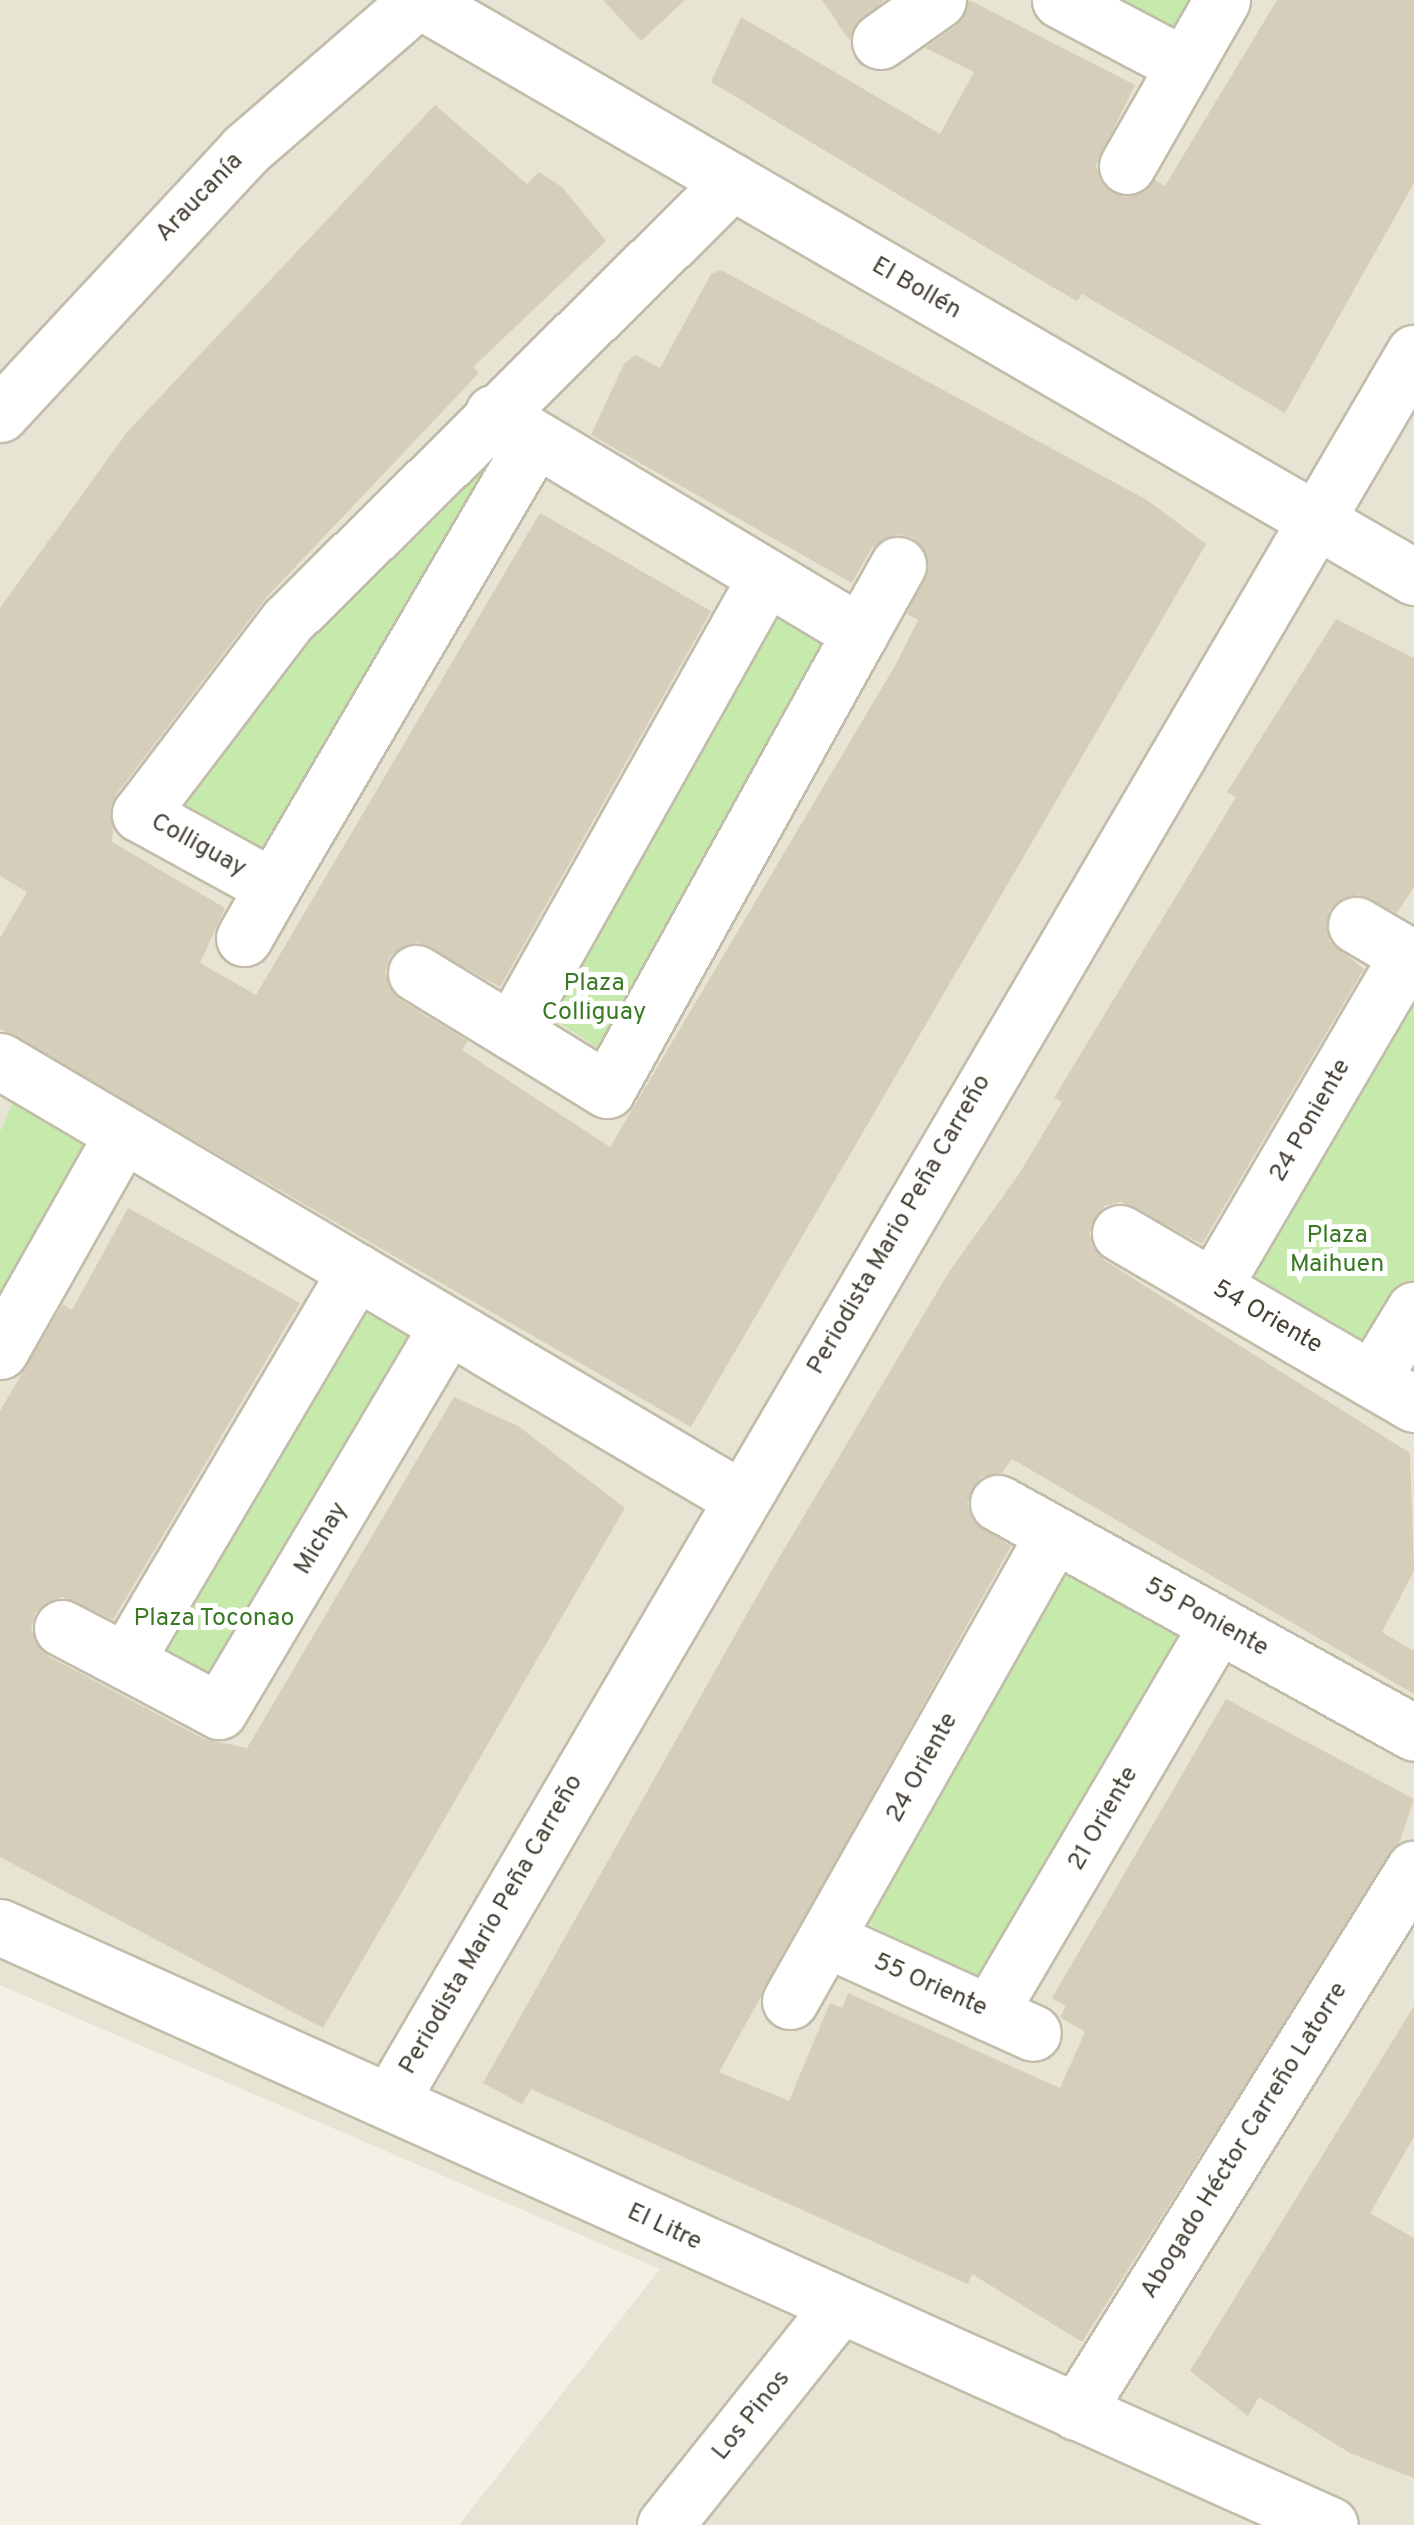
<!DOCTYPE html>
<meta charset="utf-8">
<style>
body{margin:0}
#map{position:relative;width:1414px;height:2525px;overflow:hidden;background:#f3f1e5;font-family:Overpass,sans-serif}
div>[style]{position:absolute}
.residential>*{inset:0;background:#e8e4d3}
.green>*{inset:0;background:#c6eaab}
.building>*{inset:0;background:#d5ceba}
.roads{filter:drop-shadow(2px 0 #c2bdaa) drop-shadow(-2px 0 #c2bdaa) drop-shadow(0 2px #c2bdaa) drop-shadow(0 -2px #c2bdaa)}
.minor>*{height:55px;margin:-27.5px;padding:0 27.5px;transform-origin:27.5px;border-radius:27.5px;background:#fff}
span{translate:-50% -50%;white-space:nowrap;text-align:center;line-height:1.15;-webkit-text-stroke:10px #fff;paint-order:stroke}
.street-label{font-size:25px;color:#464134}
.park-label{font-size:25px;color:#3a7a25}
</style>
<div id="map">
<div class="residential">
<i style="clip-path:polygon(0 0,1414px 0,1414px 2525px,459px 2525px,660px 2269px,0 1985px)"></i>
</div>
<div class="green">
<i style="clip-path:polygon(1113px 0,1190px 0,1169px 34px)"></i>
<i style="clip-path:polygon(471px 465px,485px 478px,267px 856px,176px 809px,310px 628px)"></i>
<i style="clip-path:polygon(772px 607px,835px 641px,605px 1053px,545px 1013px)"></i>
<i style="clip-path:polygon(1414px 978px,1414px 1288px,1357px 1352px,1253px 1291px,1240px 1265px)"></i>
<i style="clip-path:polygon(21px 1086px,105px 1142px,0 1327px,0 1132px)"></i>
<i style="clip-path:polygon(354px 1298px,428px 1345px,220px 1697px,143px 1651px)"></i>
<i style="clip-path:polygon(1093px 1572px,1186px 1620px,1185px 1652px,991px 1971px,966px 1978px,880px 1939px,868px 1919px,1066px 1573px)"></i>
</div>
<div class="building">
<i style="clip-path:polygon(603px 0,685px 0,641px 41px)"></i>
<i style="clip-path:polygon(822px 0,884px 0,849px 40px)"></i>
<i style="clip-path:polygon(969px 0,1135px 85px,1096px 165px,1101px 182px,1126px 197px,1155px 180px,1165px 186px,1277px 0,1414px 0,1414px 183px,1285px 413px,1082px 294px,1077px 301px,1049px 285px,711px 82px,741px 17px,940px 134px,974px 72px,925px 48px,957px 25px)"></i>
<i style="clip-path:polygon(435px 105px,527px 184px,539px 172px,562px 187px,606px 241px,473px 367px,479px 373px,266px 598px,115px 796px,112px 842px,225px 908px,200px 963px,256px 995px,540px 513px,711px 611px,500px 987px,418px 942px,390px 956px,385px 973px,399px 999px,468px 1041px,462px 1050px,610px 1147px,896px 664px,918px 620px,907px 614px,929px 566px,914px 538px,897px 534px,871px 549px,852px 583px,591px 435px,624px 364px,636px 355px,660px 368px,711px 274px,721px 270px,1147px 500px,1206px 544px,691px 1427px,0 1029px,0 938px,27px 892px,0 876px,0 608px,128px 431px)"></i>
<i style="clip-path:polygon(1336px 619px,1414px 658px,1414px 887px,1397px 913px,1357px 894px,1329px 910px,1329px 941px,1364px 969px,1202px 1244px,1121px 1202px,1104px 1206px,1089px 1234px,1104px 1260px,1410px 1453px,1414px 1571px,1382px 1632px,1414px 1651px,1414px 1694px,1012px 1459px,1002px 1473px,981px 1477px,967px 1503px,972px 1520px,1011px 1546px,719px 2072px,789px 2101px,830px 2003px,842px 2008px,848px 1993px,1060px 2088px,1085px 2032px,1060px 2017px,1066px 2006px,1052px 1998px,1226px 1699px,1414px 1799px,1400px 1841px,1082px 2342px,972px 2274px,968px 2284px,531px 2089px,522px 2104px,483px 2083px,770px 1573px,949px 1272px,1019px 1174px,1062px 1102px,1054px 1098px,1236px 797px,1227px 792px)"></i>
<i style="clip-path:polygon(128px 1208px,300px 1303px,113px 1620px,62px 1597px,35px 1613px,31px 1630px,48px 1656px,204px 1739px,247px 1748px,454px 1397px,518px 1426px,625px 1508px,323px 2028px,0 1857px,0 1411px,63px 1304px,72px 1310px)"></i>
<i style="clip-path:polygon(1414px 2006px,1414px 2137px,1370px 2213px,1414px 2238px,1414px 2478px,1350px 2453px,1259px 2397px,1248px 2416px,1190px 2371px)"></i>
</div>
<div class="roads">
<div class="minor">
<i style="left:419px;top:0;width:1150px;rotate:30.11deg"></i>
<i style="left:1060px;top:0;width:138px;rotate:27.7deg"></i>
<i style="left:880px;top:41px;width:71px;rotate:-35.3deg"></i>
<i style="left:1127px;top:166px;width:191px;rotate:-60.2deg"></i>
<i style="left:493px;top:413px;width:428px;rotate:30.9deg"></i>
<i style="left:860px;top:633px;width:522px;rotate:118.97deg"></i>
<i style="left:607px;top:1090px;width:113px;rotate:-148.4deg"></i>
<i style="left:511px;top:1031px;width:521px;rotate:-60.68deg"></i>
<i style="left:0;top:414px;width:360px;rotate:-47.1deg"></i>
<i style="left:245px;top:150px;width:229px;rotate:-40.9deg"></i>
<i style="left:534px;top:441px;width:517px;rotate:120.34deg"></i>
<i style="left:273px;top:887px;width:152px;rotate:-151.2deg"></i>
<i style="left:140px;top:814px;width:244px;rotate:-52.7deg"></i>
<i style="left:288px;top:620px;width:624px;rotate:-44.61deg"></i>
<i style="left:860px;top:633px;width:78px;rotate:-60.8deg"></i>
<i style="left:1356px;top:925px;width:67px;rotate:30.4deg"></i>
<i style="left:244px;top:938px;width:59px;rotate:-60.4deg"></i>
<i style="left:416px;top:973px;width:111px;rotate:31.4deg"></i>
<i style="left:0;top:1061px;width:859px;rotate:30.56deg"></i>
<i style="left:1120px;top:1233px;width:340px;rotate:30.2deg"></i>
<i style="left:356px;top:1271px;width:453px;rotate:120.6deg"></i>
<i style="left:125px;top:1661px;width:106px;rotate:28deg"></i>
<i style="left:219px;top:1711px;width:448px;rotate:-59.3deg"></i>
<i style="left:1213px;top:1287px;width:385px;rotate:-59.6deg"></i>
<i style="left:0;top:1351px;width:249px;rotate:-60.5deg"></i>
<i style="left:1372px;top:1379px;width:81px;rotate:-58.7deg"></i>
<i style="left:998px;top:1503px;width:475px;rotate:28.9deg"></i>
<i style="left:62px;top:1628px;width:71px;rotate:27.6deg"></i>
<i style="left:0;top:1927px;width:1458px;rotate:24.21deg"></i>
<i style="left:826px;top:1939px;width:227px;rotate:24.4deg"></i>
<i style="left:790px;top:2001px;width:536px;rotate:-60.52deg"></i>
<i style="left:989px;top:2013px;width:451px;rotate:-59.5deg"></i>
<i style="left:390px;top:2101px;width:2026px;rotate:-59.64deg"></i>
<i style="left:1076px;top:2412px;width:640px;rotate:-58.1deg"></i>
<i style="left:665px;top:2525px;width:279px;rotate:-51.4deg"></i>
</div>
</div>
<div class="street-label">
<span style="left:200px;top:198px;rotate:-46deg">Araucanía</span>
<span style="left:916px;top:289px;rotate:30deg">El Bollén</span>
<span style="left:198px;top:846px;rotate:29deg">Colliguay</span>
<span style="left:1311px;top:1121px;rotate:-60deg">24 Poniente</span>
<span style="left:900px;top:1225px;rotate:-60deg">Periodista Mario Peña Carreño</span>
<span style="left:1267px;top:1318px;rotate:30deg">54 Oriente</span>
<span style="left:322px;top:1539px;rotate:-59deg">Michay</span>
<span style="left:1206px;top:1618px;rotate:29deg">55 Poniente</span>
<span style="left:923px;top:1768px;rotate:-61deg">24 Oriente</span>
<span style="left:1104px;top:1819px;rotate:-60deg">21 Oriente</span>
<span style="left:492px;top:1925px;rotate:-60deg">Periodista Mario Peña Carreño</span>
<span style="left:930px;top:1986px;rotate:24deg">55 Oriente</span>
<span style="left:1245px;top:2141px;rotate:-58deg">Abogado Héctor Carreño Latorre</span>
<span style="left:664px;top:2228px;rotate:25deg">El Litre</span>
<span style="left:752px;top:2416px;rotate:-51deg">Los Pinos</span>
</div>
<div class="park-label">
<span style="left:594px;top:999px">Plaza<br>Colliguay</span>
<span style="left:1337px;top:1251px">Plaza<br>Maihuen</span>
<span style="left:214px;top:1619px">Plaza Toconao</span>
</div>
</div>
